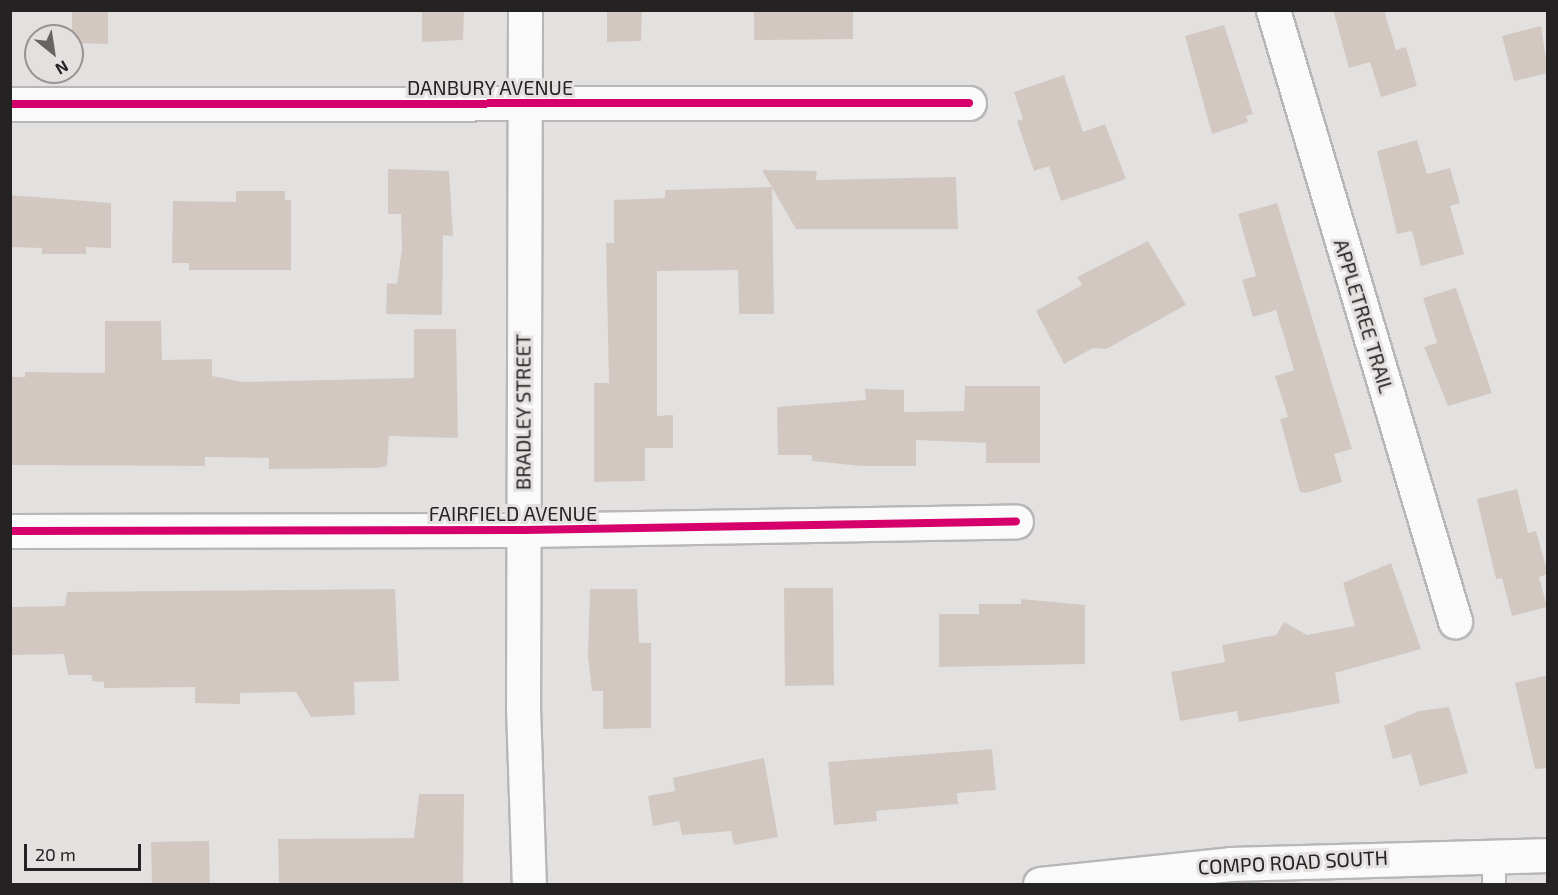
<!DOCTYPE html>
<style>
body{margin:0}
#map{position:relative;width:1558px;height:895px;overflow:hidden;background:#e3e1e0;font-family:"Exo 2",sans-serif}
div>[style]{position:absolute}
.building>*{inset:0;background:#d2c8c1}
.roads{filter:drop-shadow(2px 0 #b8b6b6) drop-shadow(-2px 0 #b8b6b6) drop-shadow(0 2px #b8b6b6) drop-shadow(0 -2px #b8b6b6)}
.service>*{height:22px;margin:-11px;padding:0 11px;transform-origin:11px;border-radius:11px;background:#fbfafa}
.minor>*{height:33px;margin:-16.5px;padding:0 16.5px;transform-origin:16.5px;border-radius:16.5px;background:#fbfafa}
.tertiary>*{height:33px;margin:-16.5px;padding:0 16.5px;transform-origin:16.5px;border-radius:16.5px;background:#fbfafa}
.cycleway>*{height:8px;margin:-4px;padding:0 4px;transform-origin:4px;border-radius:4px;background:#d6006c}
span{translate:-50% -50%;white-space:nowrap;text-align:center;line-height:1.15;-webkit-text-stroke:6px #e4e0df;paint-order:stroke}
.street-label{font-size:20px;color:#242222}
.frame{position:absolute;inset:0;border:12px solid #242222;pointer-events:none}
.north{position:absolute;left:24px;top:24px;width:60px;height:60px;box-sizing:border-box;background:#e4e0df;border:2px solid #979493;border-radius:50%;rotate:150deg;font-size:16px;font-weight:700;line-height:24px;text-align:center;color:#242222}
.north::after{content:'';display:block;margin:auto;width:21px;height:27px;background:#676564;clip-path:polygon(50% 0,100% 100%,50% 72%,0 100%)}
.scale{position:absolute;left:24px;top:844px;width:117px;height:27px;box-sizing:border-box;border:3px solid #242222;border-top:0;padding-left:8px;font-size:18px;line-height:21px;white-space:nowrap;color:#242222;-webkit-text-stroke:4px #e4e0df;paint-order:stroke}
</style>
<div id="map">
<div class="building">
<i style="clip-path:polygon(72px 10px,108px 10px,108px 44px,72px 43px)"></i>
<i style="clip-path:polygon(422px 10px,464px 10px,463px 40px,422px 42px)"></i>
<i style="clip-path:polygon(607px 10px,642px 10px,641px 41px,607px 42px)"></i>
<i style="clip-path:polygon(754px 10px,853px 10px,853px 39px,754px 40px)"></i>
<i style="clip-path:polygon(1333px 10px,1384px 10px,1396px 50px,1406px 47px,1417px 86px,1381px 97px,1370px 62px,1349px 68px)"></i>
<i style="clip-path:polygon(1224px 25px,1253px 114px,1246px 116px,1248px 122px,1212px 134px,1185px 36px)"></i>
<i style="clip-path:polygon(1541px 26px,1548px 73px,1514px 81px,1502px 36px)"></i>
<i style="clip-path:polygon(1064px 75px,1083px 132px,1105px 124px,1126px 179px,1061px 201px,1049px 166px,1034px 171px,1017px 121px,1023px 119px,1014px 92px)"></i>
<i style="clip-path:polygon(1417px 140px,1427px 174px,1450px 168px,1460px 203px,1450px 206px,1464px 254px,1421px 266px,1412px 231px,1397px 234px,1377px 151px)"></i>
<i style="clip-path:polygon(388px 169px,449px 171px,453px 236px,443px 235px,442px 315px,386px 314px,387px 283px,397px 284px,402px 249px,401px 214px,388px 214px)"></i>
<i style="clip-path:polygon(762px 170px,817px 171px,816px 180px,956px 177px,958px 229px,796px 229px)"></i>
<i style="clip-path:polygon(772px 187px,774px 314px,739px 314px,738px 270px,657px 271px,657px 416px,673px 415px,673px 448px,645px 448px,645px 481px,594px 482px,594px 383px,609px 383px,606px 243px,614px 243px,614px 200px,665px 198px,665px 190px)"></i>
<i style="clip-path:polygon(236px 191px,285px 191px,285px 200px,291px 200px,291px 270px,189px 270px,189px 263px,172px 263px,173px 201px,236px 202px)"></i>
<i style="clip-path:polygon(10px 195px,111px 203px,111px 248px,86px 247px,86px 254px,42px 254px,42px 248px,10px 247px)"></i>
<i style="clip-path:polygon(1277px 203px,1352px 449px,1334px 454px,1342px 482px,1306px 493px,1300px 492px,1280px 419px,1288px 417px,1275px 376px,1294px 370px,1276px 310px,1253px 317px,1242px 280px,1256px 276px,1238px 214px)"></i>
<i style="clip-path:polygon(1148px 241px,1186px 305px,1106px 349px,1093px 348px,1064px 364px,1036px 311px,1082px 285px,1077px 277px)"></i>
<i style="clip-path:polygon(1456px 288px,1492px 393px,1448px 406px,1424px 347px,1437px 343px,1423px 298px)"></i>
<i style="clip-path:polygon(105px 321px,161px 321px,162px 360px,212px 359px,212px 376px,243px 382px,414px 378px,414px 329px,456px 329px,458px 438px,389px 436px,387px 466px,377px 468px,269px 469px,269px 458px,205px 457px,205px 466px,10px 465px,10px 377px,25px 377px,25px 372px,105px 373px)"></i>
<i style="clip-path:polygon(965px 386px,1040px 386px,1040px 463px,986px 463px,986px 443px,916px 440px,916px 466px,862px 466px,812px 461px,812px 455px,778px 455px,777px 407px,866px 400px,865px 389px,904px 390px,904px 412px,964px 411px)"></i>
<i style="clip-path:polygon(1517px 489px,1528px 533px,1536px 531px,1548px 574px,1539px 577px,1547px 607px,1512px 616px,1502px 578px,1496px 579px,1477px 499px)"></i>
<i style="clip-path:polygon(1391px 563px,1421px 649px,1335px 673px,1340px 703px,1239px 722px,1237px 711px,1180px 721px,1171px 672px,1225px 662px,1222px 645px,1276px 635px,1284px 622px,1307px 635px,1355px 626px,1343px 583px)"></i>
<i style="clip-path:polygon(784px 588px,833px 588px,834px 685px,785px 686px)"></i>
<i style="clip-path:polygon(395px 589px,399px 681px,354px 682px,355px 715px,311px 717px,296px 692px,240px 693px,240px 704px,195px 703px,195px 687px,104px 688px,104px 682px,92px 681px,92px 675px,68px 675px,64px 654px,10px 655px,10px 607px,65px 606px,67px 592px)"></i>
<i style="clip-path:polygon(590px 589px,637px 589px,639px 643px,651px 643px,651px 728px,603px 729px,603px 691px,592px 691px,588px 657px)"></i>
<i style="clip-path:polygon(1021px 599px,1085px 605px,1085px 664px,939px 667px,939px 614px,979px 614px,979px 604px,1021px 604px)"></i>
<i style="clip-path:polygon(1548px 675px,1548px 768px,1535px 769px,1515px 683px)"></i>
<i style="clip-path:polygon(1449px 707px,1468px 773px,1420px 786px,1411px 754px,1393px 759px,1384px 726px,1419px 711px)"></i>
<i style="clip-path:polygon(992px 749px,996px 790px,957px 793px,958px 804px,876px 811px,877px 821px,834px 825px,828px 762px)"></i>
<i style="clip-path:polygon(764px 758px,778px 837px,734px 845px,731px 831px,682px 835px,679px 821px,653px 826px,648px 796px,675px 791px,673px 778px)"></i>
<i style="clip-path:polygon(419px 794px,464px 794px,463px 885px,279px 885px,278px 839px,414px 838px)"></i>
<i style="clip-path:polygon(209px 841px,210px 885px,152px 885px,151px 842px)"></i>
</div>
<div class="roads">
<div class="service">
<i style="left:1494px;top:856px;width:28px;rotate:90deg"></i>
</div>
<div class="minor">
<i style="left:525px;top:10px;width:697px;rotate:90.16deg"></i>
<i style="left:523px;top:707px;width:177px;rotate:88.1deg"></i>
<i style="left:1273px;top:10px;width:638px;rotate:73.41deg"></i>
<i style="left:10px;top:104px;width:959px;rotate:-0.06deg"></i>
<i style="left:10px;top:531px;width:514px;rotate:-0.11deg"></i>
<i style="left:524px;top:530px;width:492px;rotate:-1deg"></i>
</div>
<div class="tertiary">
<i style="left:1040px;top:884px;width:191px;rotate:-6deg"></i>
<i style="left:1230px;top:864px;width:318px;rotate:-1.6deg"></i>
</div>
</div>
<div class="cycleway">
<i style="left:10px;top:104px;width:959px;rotate:-0.06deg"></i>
<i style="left:10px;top:531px;width:514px;rotate:-0.11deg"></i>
<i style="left:524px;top:530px;width:492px;rotate:-1deg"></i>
</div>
<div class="street-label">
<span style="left:490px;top:87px">DANBURY AVENUE</span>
<span style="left:1364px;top:316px;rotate:73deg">APPLETREE TRAIL</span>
<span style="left:523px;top:412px;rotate:-90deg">BRADLEY STREET</span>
<span style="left:513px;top:513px">FAIRFIELD AVENUE</span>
<span style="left:1293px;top:862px;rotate:-3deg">COMPO ROAD SOUTH</span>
</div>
<div class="frame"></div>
<div class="north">N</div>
<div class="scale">20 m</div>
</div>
